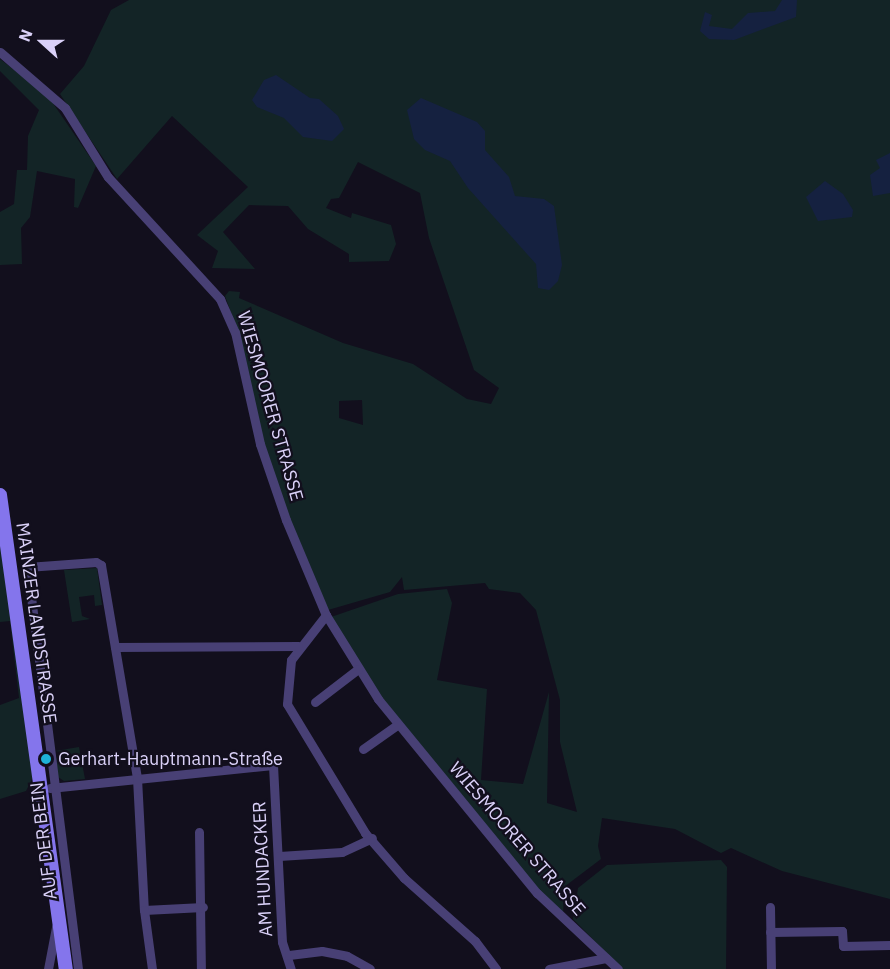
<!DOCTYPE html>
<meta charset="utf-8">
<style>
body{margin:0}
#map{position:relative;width:890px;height:969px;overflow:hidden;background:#120f1d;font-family:"IBM Plex Sans",sans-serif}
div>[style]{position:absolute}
.green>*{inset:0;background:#132426}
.water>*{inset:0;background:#152140}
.street>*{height:9px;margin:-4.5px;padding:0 4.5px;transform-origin:4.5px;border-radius:4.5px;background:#484075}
.secondary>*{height:14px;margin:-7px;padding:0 7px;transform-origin:7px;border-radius:7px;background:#8475ec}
.dots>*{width:16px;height:16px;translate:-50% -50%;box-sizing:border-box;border:3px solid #120f1d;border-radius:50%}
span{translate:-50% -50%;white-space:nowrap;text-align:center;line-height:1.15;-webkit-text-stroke:4.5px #120f1d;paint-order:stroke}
.street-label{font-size:18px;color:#dad1f8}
.poi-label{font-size:18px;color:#dad1f8}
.left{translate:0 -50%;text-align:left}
.north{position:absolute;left:12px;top:12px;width:60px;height:60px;-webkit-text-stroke:4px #120f1d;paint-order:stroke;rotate:291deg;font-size:16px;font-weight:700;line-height:24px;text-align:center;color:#dad1f8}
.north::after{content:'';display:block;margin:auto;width:21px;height:27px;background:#dad1f8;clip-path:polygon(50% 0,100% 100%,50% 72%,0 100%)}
</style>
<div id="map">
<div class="green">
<i style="clip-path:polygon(evenodd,129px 0,890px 0,890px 899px,782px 871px,731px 848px,721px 853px,675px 829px,602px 818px,598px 846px,601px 859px,564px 887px,563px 918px,385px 704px,331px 617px,398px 594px,447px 589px,452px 603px,437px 680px,487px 689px,481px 780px,523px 784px,549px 692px,547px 803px,577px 812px,560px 742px,560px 700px,536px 610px,520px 593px,489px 589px,485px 583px,404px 590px,402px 577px,390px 592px,328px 610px,285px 512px,266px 454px,240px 337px,225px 296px,229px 291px,240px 292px,239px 298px,343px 343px,413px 364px,467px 399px,491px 404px,499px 388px,474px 370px,429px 238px,420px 193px,358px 162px,339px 198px,331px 199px,326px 208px,351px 218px,352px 213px,391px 225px,396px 244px,389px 261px,349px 262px,349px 254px,308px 229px,288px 206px,249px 205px,223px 232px,255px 269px,212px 268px,218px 251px,197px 235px,248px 187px,172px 116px,117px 179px,60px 94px,84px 66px,111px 10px,129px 0,362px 400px,363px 425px,339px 418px,339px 401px,362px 400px)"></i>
<i style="clip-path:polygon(0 59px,48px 96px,96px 166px,78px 208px,74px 207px,75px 179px,37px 171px,30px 217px,21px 228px,22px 264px,0 265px,0 212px,14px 204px,17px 170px,27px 170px,28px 136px,39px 110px,0 71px)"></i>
<i style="clip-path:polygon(0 522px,34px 775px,26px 791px,0 799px,0 705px,19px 698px,10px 621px,0 622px)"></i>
<i style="clip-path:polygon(97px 568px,102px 605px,95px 606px,94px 595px,79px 597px,82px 616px,90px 619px,72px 622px,64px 570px)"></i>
<i style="clip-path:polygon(79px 747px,85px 779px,64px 781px,58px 777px,56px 758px,68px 753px,55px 751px)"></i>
<i style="clip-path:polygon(721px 860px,727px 867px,726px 969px,622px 969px,573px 919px,578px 888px,607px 865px)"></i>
</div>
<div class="water">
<i style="clip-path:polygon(782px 0,797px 0,796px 17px,734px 40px,709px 39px,700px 31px,705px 12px,712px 15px,709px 26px,732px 29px,748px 13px,775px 11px)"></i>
<i style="clip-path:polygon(276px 75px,310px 98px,319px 99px,338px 116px,344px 129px,332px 141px,303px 137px,284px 118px,257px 107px,252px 100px,264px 80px)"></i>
<i style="clip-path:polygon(421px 98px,477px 122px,485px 131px,485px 150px,509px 177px,515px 196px,544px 199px,554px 206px,562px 265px,558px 281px,549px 290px,538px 288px,536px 264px,468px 188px,450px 161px,425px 150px,414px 139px,407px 110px)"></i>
<i style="clip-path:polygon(890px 153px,890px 193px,873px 196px,870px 175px,880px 168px,876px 160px)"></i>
<i style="clip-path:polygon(825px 181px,843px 194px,853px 210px,852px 217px,818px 221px,806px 197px)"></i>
</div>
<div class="street">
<i style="left:0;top:52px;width:86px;rotate:40.7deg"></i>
<i style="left:65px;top:108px;width:81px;rotate:58.1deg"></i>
<i style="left:108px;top:177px;width:166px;rotate:47.4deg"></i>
<i style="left:220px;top:299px;width:36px;rotate:66deg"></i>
<i style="left:235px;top:332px;width:115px;rotate:77.4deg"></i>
<i style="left:260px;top:444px;width:80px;rotate:71.1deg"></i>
<i style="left:286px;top:520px;width:103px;rotate:67.2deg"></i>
<i style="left:326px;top:615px;width:99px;rotate:58.2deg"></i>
<i style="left:378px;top:699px;width:251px;rotate:50.7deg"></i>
<i style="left:537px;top:893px;width:111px;rotate:43.2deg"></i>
<i style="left:326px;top:615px;width:57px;rotate:127.9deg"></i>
<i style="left:291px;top:660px;width:44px;rotate:95.2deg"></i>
<i style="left:287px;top:704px;width:151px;rotate:58.8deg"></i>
<i style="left:365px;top:833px;width:60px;rotate:49.1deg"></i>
<i style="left:404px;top:878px;width:95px;rotate:41.6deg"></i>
<i style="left:475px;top:941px;width:35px;rotate:53deg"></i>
<i style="left:115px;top:647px;width:183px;rotate:-0.3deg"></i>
<i style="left:315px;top:702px;width:54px;rotate:-37.5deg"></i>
<i style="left:363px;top:749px;width:42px;rotate:-35.2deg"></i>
<i style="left:50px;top:788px;width:224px;rotate:-5.9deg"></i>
<i style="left:273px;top:765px;width:177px;rotate:87.1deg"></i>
<i style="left:282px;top:942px;width:28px;rotate:72deg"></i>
<i style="left:199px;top:832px;width:136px;rotate:89.2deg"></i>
<i style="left:279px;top:856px;width:63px;rotate:-3.6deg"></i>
<i style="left:342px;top:852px;width:33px;rotate:-25deg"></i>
<i style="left:770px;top:907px;width:62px;rotate:89.1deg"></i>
<i style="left:144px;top:910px;width:59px;rotate:-2.9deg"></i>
<i style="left:770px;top:932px;width:72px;rotate:-0.8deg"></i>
<i style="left:842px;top:931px;width:15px;rotate:86deg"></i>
<i style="left:843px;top:946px;width:47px;rotate:-1.2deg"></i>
<i style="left:289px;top:955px;width:33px;rotate:-7deg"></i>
<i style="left:322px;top:951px;width:25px;rotate:11deg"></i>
<i style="left:347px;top:956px;width:26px;rotate:29deg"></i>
<i style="left:48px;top:969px;width:43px;rotate:-79.2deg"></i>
<i style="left:78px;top:969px;width:405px;rotate:-97.2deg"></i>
<i style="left:27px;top:567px;width:69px;rotate:-4.1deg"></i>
<i style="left:96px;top:562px;width:6px;rotate:31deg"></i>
<i style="left:101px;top:565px;width:216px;rotate:80.4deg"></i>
<i style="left:137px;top:778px;width:132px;rotate:87deg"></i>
<i style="left:144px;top:910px;width:60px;rotate:82.3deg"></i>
<i style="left:549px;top:969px;width:58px;rotate:-10.9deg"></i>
</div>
<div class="secondary">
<i style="left:0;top:495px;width:479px;rotate:82.1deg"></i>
</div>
<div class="dots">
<i style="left:46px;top:759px;background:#1eb1d7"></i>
</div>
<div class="street-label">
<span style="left:270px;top:406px;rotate:74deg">WIESMOORER STRASSE</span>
<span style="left:36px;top:623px;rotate:82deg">MAINZER LANDSTRASSE</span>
<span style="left:517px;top:839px;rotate:49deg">WIESMOORER STRASSE</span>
<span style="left:44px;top:841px;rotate:-97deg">AUF DER BEIN</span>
<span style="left:263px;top:869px;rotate:-93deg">AM HUNDACKER</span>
</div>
<div class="poi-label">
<span class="left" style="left:58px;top:759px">Gerhart-Hauptmann-Straße</span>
</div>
<div class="north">N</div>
</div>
